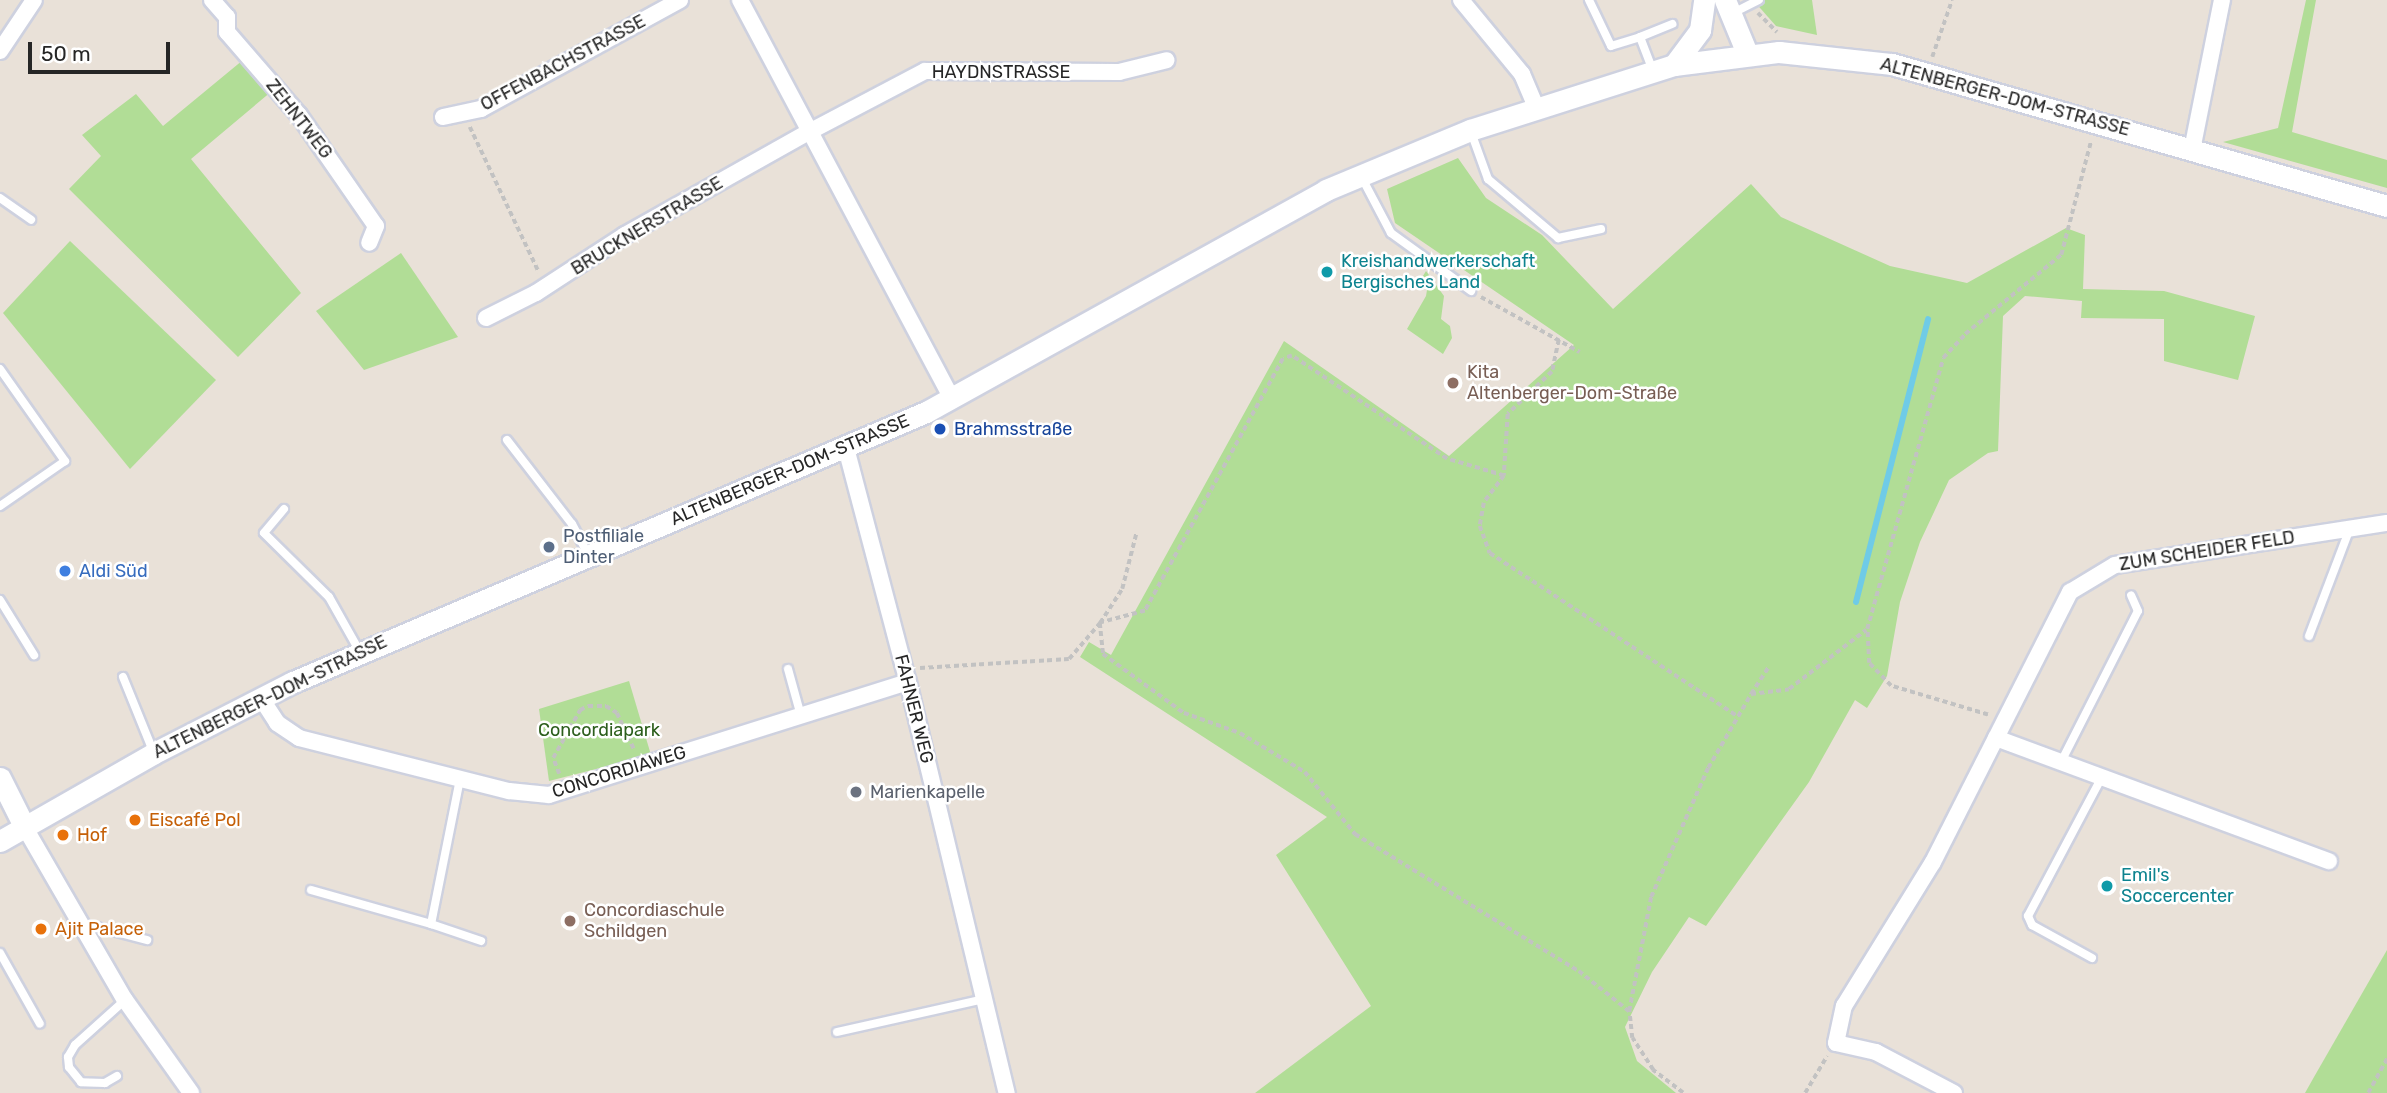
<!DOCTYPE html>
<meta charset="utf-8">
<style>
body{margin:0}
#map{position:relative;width:2387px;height:1093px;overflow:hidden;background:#e9e1d8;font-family:Rubik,sans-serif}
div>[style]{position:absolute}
.green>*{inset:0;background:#b1dd96}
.stream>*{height:6px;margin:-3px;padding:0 3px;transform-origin:3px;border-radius:3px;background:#6fcbe7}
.path>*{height:3.5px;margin-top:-1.75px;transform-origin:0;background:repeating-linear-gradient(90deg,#c2c2c2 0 5px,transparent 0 8.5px)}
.roads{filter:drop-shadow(2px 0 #ced1df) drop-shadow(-2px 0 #ced1df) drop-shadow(0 2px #ced1df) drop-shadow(0 -2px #ced1df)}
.lane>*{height:8px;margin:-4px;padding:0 4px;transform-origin:4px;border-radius:4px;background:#fff}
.street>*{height:16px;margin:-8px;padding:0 8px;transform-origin:8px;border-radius:8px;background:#fff}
.secondary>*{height:21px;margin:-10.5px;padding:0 10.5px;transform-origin:10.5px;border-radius:10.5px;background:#fff}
.dots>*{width:19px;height:19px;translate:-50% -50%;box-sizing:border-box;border:4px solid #fff;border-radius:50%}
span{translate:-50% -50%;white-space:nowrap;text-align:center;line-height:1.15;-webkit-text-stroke:5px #fff;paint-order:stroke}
.street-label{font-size:18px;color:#262626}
.culture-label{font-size:18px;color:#0d838f}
.left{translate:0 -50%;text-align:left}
.education-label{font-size:18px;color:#785e54}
.transit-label{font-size:18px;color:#164399}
.service-label{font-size:18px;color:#4e5e75}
.shop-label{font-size:18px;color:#366cbe}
.park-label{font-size:18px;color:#2c5e1c}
.worship-label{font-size:18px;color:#5b616d}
.food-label{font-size:18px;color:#c56008}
.scale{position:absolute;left:28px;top:42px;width:142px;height:32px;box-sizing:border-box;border:4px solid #262626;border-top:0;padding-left:9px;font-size:21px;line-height:24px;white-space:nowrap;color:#262626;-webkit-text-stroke:5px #fff;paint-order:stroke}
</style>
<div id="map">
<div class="green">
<i style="clip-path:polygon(1753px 0,1812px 0,1817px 35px,1776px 26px)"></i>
<i style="clip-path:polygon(2306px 0,2316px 0,2292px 132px,2387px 160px,2387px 188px,2223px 142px,2278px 128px)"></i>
<i style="clip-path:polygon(243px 60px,272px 91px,191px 159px,301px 293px,238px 357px,69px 189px,101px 156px,82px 135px,136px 94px,163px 126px)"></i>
<i style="clip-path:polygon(1458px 158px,1486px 198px,1542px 235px,1613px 309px,1751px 184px,1781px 217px,1890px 266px,1967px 283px,2066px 228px,2085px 235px,2083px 289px,2164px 291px,2255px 316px,2238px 380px,2164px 361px,2164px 319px,2081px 318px,2082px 301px,2025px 296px,2003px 316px,1998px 451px,1988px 453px,1949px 480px,1920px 542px,1900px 602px,1887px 676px,1867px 708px,1855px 700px,1809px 782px,1706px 926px,1689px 917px,1652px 972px,1625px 1027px,1637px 1061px,1676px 1093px,1255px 1093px,1371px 1006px,1276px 855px,1327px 817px,1080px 657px,1089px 642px,1111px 655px,1284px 341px,1449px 456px,1574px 345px,1395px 223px,1387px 189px)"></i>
<i style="clip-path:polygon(70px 241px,216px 380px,130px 469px,3px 313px)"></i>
<i style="clip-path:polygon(401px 253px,458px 337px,364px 370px,316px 311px)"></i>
<i style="clip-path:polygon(1426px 271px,1444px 296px,1441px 319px,1450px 326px,1452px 338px,1443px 354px,1407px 329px,1426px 296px,1427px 290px,1418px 284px)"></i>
<i style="clip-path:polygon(629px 681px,651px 755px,549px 781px,539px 709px)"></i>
<i style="clip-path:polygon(2387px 950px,2387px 1093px,2305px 1093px,2314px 1077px)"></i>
</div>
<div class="stream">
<i style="left:1856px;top:602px;width:292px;rotate:-75.7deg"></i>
</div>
<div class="path">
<i style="left:1758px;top:13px;width:27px;rotate:45deg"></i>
<i style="left:1932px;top:57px;width:60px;rotate:-70.7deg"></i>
<i style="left:470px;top:127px;width:161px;rotate:64.6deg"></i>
<i style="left:1481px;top:297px;width:113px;rotate:29.1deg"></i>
<i style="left:1559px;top:340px;width:33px;rotate:102deg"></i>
<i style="left:1552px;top:372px;width:61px;rotate:136.3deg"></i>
<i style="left:1508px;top:414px;width:62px;rotate:93.7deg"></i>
<i style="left:1504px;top:476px;width:34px;rotate:127deg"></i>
<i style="left:1484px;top:503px;width:23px;rotate:100deg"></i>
<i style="left:1480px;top:526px;width:29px;rotate:70deg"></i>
<i style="left:1490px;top:553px;width:295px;rotate:33.4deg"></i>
<i style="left:1504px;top:476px;width:59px;rotate:-163.4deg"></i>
<i style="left:1447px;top:459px;width:186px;rotate:-146.4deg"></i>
<i style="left:1292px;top:356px;width:9px;rotate:162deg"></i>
<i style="left:1283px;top:359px;width:287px;rotate:118.7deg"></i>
<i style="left:1145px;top:611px;width:47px;rotate:165.1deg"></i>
<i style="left:1100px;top:623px;width:31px;rotate:84deg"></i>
<i style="left:1103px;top:654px;width:100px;rotate:36.1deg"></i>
<i style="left:1184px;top:713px;width:59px;rotate:19.7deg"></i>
<i style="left:1240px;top:733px;width:76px;rotate:31deg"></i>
<i style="left:1305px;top:772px;width:80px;rotate:51.1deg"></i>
<i style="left:1355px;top:834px;width:263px;rotate:31.5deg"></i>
<i style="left:1579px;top:971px;width:64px;rotate:38.7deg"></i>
<i style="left:920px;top:668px;width:149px;rotate:-3.5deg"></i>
<i style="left:1069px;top:659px;width:48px;rotate:-49.3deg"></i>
<i style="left:1100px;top:623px;width:40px;rotate:-57.1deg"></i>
<i style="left:1122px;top:589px;width:57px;rotate:-75.7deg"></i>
<i style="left:1751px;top:694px;width:33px;rotate:-57deg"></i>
<i style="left:1988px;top:715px;width:101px;rotate:-163.4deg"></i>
<i style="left:1891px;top:686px;width:32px;rotate:-134deg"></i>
<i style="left:1869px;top:663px;width:34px;rotate:-93deg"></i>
<i style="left:1867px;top:629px;width:281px;rotate:-74.3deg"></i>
<i style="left:1943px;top:358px;width:33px;rotate:-47deg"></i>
<i style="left:1965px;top:334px;width:124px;rotate:-39.5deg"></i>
<i style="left:2061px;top:255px;width:118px;rotate:-75.3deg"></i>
<i style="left:559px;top:774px;width:17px;rotate:-111deg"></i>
<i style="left:553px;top:758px;width:55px;rotate:-60.6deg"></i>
<i style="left:580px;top:710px;width:9px;rotate:-27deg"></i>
<i style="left:588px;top:706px;width:18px"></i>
<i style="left:606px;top:706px;width:13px;rotate:32deg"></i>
<i style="left:617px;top:713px;width:42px;rotate:64.7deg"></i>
<i style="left:1683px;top:1093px;width:38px;rotate:-143deg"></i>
<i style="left:1653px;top:1070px;width:38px;rotate:-123deg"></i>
<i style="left:1632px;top:1038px;width:27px;rotate:-96deg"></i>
<i style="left:1629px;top:1011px;width:116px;rotate:-79.1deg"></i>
<i style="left:1651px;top:897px;width:141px;rotate:-66.2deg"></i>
<i style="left:1708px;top:768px;width:86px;rotate:-59.8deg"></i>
<i style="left:1751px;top:694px;width:38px;rotate:-7deg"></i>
<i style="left:1789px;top:689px;width:97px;rotate:-37.5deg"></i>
<i style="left:1805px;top:1093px;width:43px;rotate:-59.3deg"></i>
<i style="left:2368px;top:1093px;width:39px;rotate:-61deg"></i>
</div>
<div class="roads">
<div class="lane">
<i style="left:1589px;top:0;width:51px;rotate:64.4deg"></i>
<i style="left:1611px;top:46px;width:30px;rotate:-17deg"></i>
<i style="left:1640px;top:37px;width:36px;rotate:69deg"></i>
<i style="left:1733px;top:13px;width:29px;rotate:-27deg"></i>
<i style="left:1640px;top:37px;width:35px;rotate:-22deg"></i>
<i style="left:1471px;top:132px;width:50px;rotate:70.1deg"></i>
<i style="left:1488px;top:179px;width:92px;rotate:40.1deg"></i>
<i style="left:1558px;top:238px;width:44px;rotate:-11.8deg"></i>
<i style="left:1362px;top:178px;width:62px;rotate:62.2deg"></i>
<i style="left:1391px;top:233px;width:99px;rotate:35.9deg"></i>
<i style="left:0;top:198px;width:38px;rotate:35deg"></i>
<i style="left:0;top:369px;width:113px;rotate:54.8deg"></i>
<i style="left:65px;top:461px;width:79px;rotate:145.3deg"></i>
<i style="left:507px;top:440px;width:106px;rotate:52.3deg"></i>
<i style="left:572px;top:524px;width:34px;rotate:62deg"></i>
<i style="left:284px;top:509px;width:31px;rotate:130deg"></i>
<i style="left:264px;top:533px;width:91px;rotate:44.6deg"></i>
<i style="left:329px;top:597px;width:63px;rotate:60.6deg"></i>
<i style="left:0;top:600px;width:65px;rotate:58.3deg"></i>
<i style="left:2309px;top:636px;width:116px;rotate:-69.2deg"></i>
<i style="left:788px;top:669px;width:49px;rotate:74.5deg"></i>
<i style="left:123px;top:677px;width:80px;rotate:67.9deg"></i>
<i style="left:2061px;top:762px;width:169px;rotate:-63deg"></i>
<i style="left:2138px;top:611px;width:17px;rotate:-114deg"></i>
<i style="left:460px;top:779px;width:148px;rotate:101.3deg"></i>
<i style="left:431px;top:924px;width:53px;rotate:18.8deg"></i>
<i style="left:311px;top:890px;width:125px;rotate:15.8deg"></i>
<i style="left:82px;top:929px;width:15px;rotate:-8deg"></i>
<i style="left:97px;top:927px;width:52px;rotate:14.6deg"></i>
<i style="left:0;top:953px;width:81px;rotate:60.6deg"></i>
<i style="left:2092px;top:958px;width:68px;rotate:-151.2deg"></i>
<i style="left:2032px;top:925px;width:10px;rotate:-114deg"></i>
<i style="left:2028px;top:916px;width:157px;rotate:-62deg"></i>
<i style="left:837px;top:1032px;width:152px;rotate:-12.6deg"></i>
<i style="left:117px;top:1076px;width:14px;rotate:150deg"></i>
<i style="left:105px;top:1083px;width:24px;rotate:-178deg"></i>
<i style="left:81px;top:1082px;width:19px;rotate:-129deg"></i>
<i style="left:69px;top:1067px;width:10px;rotate:-96deg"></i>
<i style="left:68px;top:1057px;width:14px;rotate:-60deg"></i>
<i style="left:75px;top:1045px;width:67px;rotate:-42deg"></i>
</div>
<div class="street">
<i style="left:212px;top:0;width:23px;rotate:49deg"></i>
<i style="left:227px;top:17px;width:15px;rotate:90deg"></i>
<i style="left:227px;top:32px;width:110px;rotate:49.1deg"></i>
<i style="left:299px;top:115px;width:135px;rotate:55.3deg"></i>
<i style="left:376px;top:226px;width:18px;rotate:112deg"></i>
<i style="left:740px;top:0;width:452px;rotate:62deg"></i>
<i style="left:1461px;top:0;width:96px;rotate:50.5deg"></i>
<i style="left:1522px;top:74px;width:36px;rotate:67deg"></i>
<i style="left:0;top:51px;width:61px;rotate:-56.3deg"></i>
<i style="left:443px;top:117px;width:39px;rotate:-12deg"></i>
<i style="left:481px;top:109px;width:227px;rotate:-28.7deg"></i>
<i style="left:2192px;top:150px;width:153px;rotate:-78.7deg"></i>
<i style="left:486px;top:318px;width:56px;rotate:-26.6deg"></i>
<i style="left:536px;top:293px;width:106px;rotate:-33.1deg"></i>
<i style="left:625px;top:235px;width:209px;rotate:-29.3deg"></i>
<i style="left:807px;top:133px;width:133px;rotate:-27.7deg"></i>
<i style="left:925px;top:71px;width:194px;rotate:0.3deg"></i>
<i style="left:1119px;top:72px;width:49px;rotate:-14deg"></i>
<i style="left:846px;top:448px;width:242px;rotate:75.2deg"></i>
<i style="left:908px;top:682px;width:423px;rotate:76.5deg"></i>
<i style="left:261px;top:698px;width:30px;rotate:57deg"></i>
<i style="left:277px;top:723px;width:27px;rotate:34deg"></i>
<i style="left:299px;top:738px;width:217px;rotate:14.2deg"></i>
<i style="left:509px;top:791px;width:40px;rotate:5.7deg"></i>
<i style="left:549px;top:795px;width:376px;rotate:-17.5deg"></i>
<i style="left:1996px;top:738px;width:355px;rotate:20.3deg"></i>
<i style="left:24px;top:826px;width:201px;rotate:59.9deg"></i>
<i style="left:125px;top:1000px;width:114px;rotate:54.6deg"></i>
<i style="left:1954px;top:1093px;width:88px;rotate:-152.3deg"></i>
<i style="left:1876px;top:1052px;width:41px;rotate:-167.3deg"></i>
<i style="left:1836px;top:1043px;width:38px;rotate:-78deg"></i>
<i style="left:1844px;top:1006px;width:169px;rotate:-58.3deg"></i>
<i style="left:1933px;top:862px;width:303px;rotate:-63.1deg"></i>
<i style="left:2070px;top:592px;width:52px;rotate:-31deg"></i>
<i style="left:2115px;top:565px;width:275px;rotate:-8.8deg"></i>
</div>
<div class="secondary">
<i style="left:1725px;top:0;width:57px;rotate:67.5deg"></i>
<i style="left:1674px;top:65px;width:44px;rotate:-53.4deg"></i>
<i style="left:1700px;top:30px;width:30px;rotate:-82deg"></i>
<i style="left:0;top:778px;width:54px;rotate:63.4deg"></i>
<i style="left:0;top:841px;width:177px;rotate:-29.7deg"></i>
<i style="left:154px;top:753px;width:156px;rotate:-27.1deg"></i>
<i style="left:293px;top:682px;width:688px;rotate:-23.1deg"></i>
<i style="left:926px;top:412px;width:457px;rotate:-29deg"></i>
<i style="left:1326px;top:190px;width:156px;rotate:-22.6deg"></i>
<i style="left:1470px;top:130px;width:214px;rotate:-17.7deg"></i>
<i style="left:1674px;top:65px;width:106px;rotate:-7.1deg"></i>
<i style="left:1779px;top:52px;width:114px;rotate:6.1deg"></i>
<i style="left:1892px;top:64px;width:515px;rotate:16.01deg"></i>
</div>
</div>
<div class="dots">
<i style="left:1327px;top:272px;background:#0f9aa8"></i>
<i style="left:1453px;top:383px;background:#8d6e63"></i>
<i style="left:940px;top:429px;background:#1a4fb4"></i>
<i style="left:549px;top:547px;background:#5c6f8a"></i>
<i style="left:65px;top:571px;background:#3f7fe0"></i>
<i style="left:856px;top:792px;background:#6b7280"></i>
<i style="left:135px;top:820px;background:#e8710a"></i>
<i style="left:63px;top:835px;background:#e8710a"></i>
<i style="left:2107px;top:886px;background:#0f9aa8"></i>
<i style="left:570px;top:921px;background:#8d6e63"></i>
<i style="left:41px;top:929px;background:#e8710a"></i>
</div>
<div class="street-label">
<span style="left:563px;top:63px;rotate:-28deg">OFFENBACHSTRASSE</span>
<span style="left:1001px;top:72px">HAYDNSTRASSE</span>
<span style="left:2005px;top:97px;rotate:15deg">ALTENBERGER-DOM-STRASSE</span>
<span style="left:299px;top:119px;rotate:52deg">ZEHNTWEG</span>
<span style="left:647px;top:226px;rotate:-31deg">BRUCKNERSTRASSE</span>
<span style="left:790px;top:470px;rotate:-23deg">ALTENBERGER-DOM-STRASSE</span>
<span style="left:2207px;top:551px;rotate:-9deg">ZUM SCHEIDER FELD</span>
<span style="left:270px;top:697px;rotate:-26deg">ALTENBERGER-DOM-STRASSE</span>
<span style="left:914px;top:709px;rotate:76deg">FAHNER WEG</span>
<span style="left:619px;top:772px;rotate:-17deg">CONCORDIAWEG</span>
</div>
<div class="culture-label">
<span class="left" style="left:1341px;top:272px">Kreishandwerkerschaft<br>Bergisches Land</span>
<span class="left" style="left:2121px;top:886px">Emil's<br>Soccercenter</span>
</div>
<div class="education-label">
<span class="left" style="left:1467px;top:383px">Kita<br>Altenberger-Dom-Straße</span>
<span class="left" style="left:584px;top:921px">Concordiaschule<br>Schildgen</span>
</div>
<div class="transit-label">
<span class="left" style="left:954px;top:429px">Brahmsstraße</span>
</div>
<div class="service-label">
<span class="left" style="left:563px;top:547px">Postfiliale<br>Dinter</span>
</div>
<div class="shop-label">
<span class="left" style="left:79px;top:571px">Aldi Süd</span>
</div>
<div class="park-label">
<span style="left:599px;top:730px">Concordiapark</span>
</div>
<div class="worship-label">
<span class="left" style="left:870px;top:792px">Marienkapelle</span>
</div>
<div class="food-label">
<span class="left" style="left:149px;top:820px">Eiscafé Pol</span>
<span class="left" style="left:77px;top:835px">Hof</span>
<span class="left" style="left:55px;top:929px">Ajit Palace</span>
</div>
<div class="scale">50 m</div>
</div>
